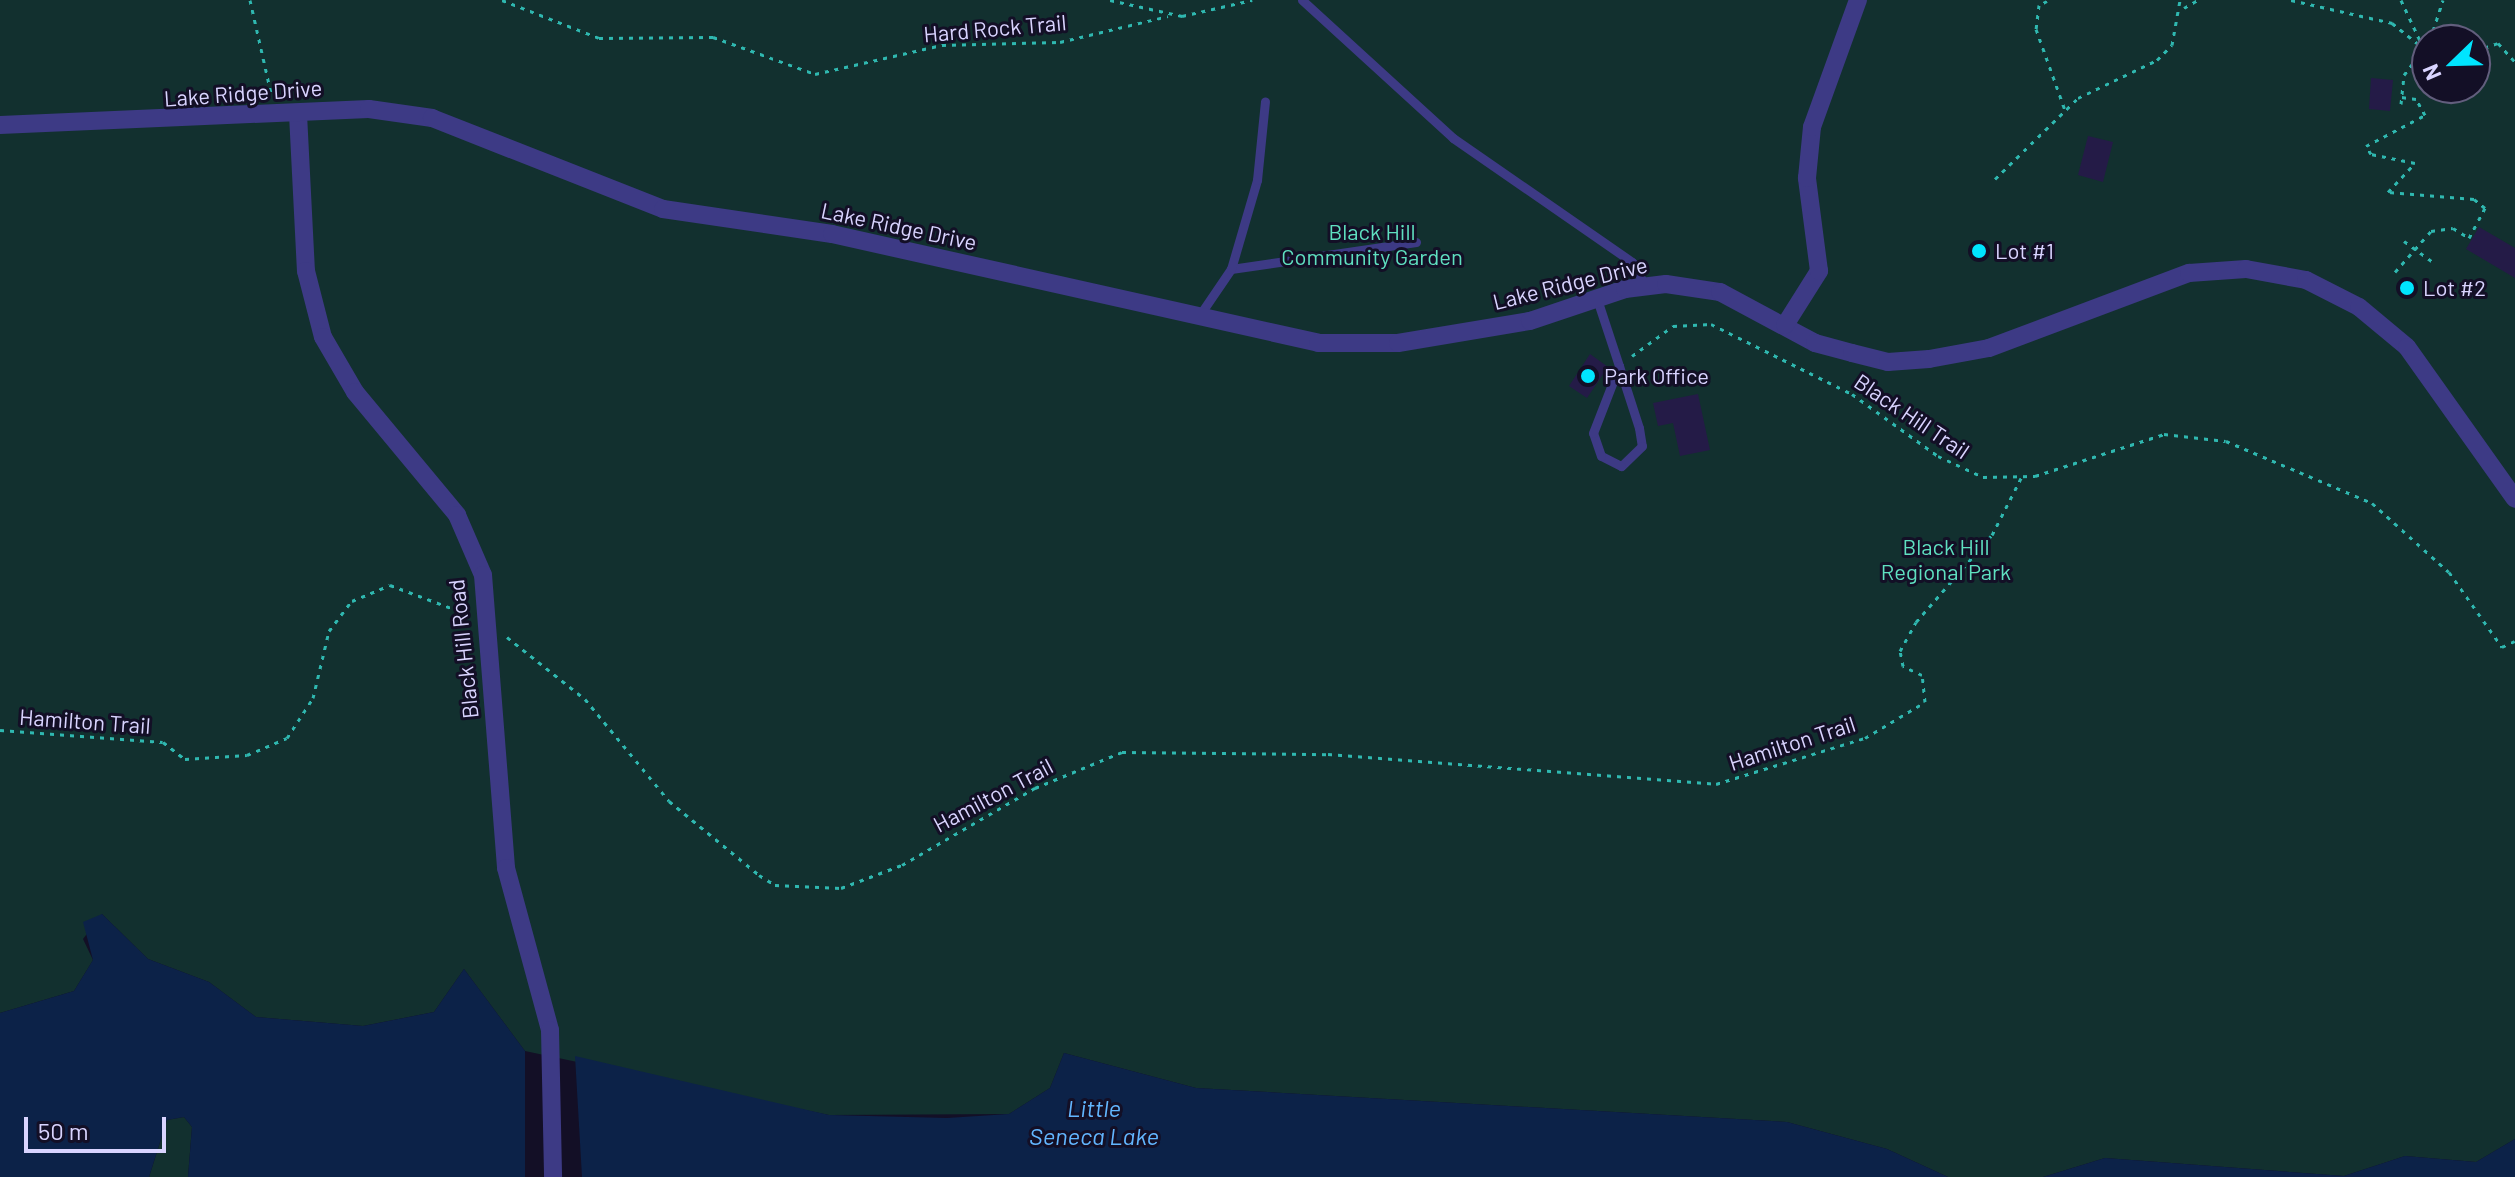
<!DOCTYPE html>
<style>
body{margin:0}
#map{position:relative;width:2515px;height:1177px;overflow:hidden;background:#130f26;font-family:Barlow,sans-serif}
div>[style]{position:absolute}
.green>*{inset:0;background:#12302f}
.water>*{inset:0;background:#0c2248}
.building>*{inset:0;background:#241b47}
.path>*{height:3px;margin-top:-1.5px;transform-origin:0;background:repeating-linear-gradient(90deg,#2fb8b0 0 4px,transparent 0 10px)}
.service>*{height:9px;margin:-4.5px;padding:0 4.5px;transform-origin:4.5px;border-radius:4.5px;background:#3d3a85}
.minor>*{height:18px;margin:-9px;padding:0 9px;transform-origin:9px;border-radius:9px;background:#3d3a85}
.dots>*{width:22px;height:22px;translate:-50% -50%;box-sizing:border-box;border:4px solid #130f26;border-radius:50%}
span{translate:-50% -50%;white-space:nowrap;text-align:center;line-height:1.15;-webkit-text-stroke:6px #130f26;paint-order:stroke}
.street-label{font-size:22px;color:#d9d4ff}
.park-label{font-size:22px;color:#5fe0c0}
.poi-label{font-size:22px;color:#d9d4ff}
.left{translate:0 -50%;text-align:left}
.water-label{font-size:24px;color:#62b6ff;font-style:italic}
.north{position:absolute;left:2411px;top:24px;width:80px;height:80px;box-sizing:border-box;background:#130f26;border:2px solid #625e7d;border-radius:50%;rotate:247deg;font-size:22px;font-weight:700;line-height:32px;text-align:center;color:#d9d4ff}
.north::after{content:'';display:block;margin:auto;width:28px;height:36px;background:#00e5ff;clip-path:polygon(50% 0,100% 100%,50% 72%,0 100%)}
.scale{position:absolute;left:24px;top:1117px;width:142px;height:36px;box-sizing:border-box;border:4px solid #d9d4ff;border-top:0;padding-left:10px;font-size:24px;line-height:28px;white-space:nowrap;color:#d9d4ff;-webkit-text-stroke:6px #130f26;paint-order:stroke}
</style>
<div id="map">
<div class="green">
<i style="clip-path:polygon(evenodd,0 0,2515px 0,2515px 1139px,2476px 1162px,2405px 1156px,2344px 1176px,2105px 1158px,2043px 1177px,1948px 1177px,1887px 1149px,1787px 1122px,1196px 1088px,1064px 1053px,1050px 1088px,1009px 1114px,829px 1115px,525px 1051px,464px 969px,434px 1012px,363px 1026px,256px 1017px,209px 982px,148px 959px,102px 914px,83px 939px,93px 960px,74px 991px,0 1013px,0 0,2427px 40px,2475px 40px,2475px 88px,2427px 88px,2427px 40px)"></i>
<i style="clip-path:polygon(184px 1117px,192px 1127px,188px 1177px,149px 1177px,167px 1120px)"></i>
</div>
<div class="water">
<i style="clip-path:polygon(102px 914px,148px 959px,209px 982px,256px 1017px,363px 1026px,434px 1012px,464px 969px,525px 1051px,525px 1177px,188px 1177px,192px 1127px,184px 1117px,167px 1120px,149px 1177px,0 1177px,0 1013px,74px 991px,93px 960px,83px 922px)"></i>
<i style="clip-path:polygon(1064px 1053px,1196px 1088px,1787px 1122px,1887px 1149px,1948px 1177px,582px 1177px,575px 1056px,829px 1115px,947px 1118px,1009px 1114px,1050px 1088px)"></i>
<i style="clip-path:polygon(2515px 1139px,2515px 1177px,2043px 1177px,2105px 1158px,2344px 1176px,2405px 1156px,2476px 1162px)"></i>
</div>
<div class="building">
<i style="clip-path:polygon(2371px 78px,2393px 80px,2390px 111px,2369px 109px)"></i>
<i style="clip-path:polygon(2088px 136px,2113px 142px,2103px 182px,2078px 175px)"></i>
<i style="clip-path:polygon(2479px 227px,2515px 248px,2515px 278px,2466px 249px)"></i>
<i style="clip-path:polygon(1590px 354px,1608px 367px,1587px 398px,1569px 386px)"></i>
<i style="clip-path:polygon(1698px 394px,1710px 450px,1680px 456px,1673px 423px,1658px 426px,1653px 403px)"></i>
</div>
<div class="path">
<i style="left:250px;top:0;width:95px;rotate:77.3deg"></i>
<i style="left:502px;top:0;width:104px;rotate:21.4deg"></i>
<i style="left:599px;top:38px;width:114px;rotate:-0.5deg"></i>
<i style="left:713px;top:37px;width:109px;rotate:19.9deg"></i>
<i style="left:815px;top:74px;width:130px;rotate:-12.9deg"></i>
<i style="left:942px;top:45px;width:118px;rotate:-1.5deg"></i>
<i style="left:1060px;top:42px;width:111px;rotate:-13.5deg"></i>
<i style="left:1110px;top:0;width:74px;rotate:12.5deg"></i>
<i style="left:1182px;top:16px;width:72px;rotate:-12.9deg"></i>
<i style="left:2291px;top:0;width:104px;rotate:12.8deg"></i>
<i style="left:2392px;top:23px;width:45px;rotate:38.7deg"></i>
<i style="left:2401px;top:0;width:52px;rotate:64.9deg"></i>
<i style="left:2047px;top:1px;width:9px;rotate:153deg"></i>
<i style="left:2039px;top:5px;width:24px;rotate:97deg"></i>
<i style="left:2036px;top:29px;width:86px;rotate:70.3deg"></i>
<i style="left:2184px;top:8px;width:16px;rotate:-30deg"></i>
<i style="left:2430px;top:40px;width:42px;rotate:-72deg"></i>
<i style="left:2475px;top:51px;width:24px;rotate:-19deg"></i>
<i style="left:2498px;top:43px;width:25px;rotate:48deg"></i>
<i style="left:2401px;top:104px;width:29px;rotate:-84deg"></i>
<i style="left:2404px;top:75px;width:38px;rotate:-53deg"></i>
<i style="left:1995px;top:179px;width:116px;rotate:-44.3deg"></i>
<i style="left:2078px;top:98px;width:88px;rotate:-25.7deg"></i>
<i style="left:2157px;top:60px;width:21px;rotate:-45deg"></i>
<i style="left:2172px;top:45px;width:46px;rotate:-79.9deg"></i>
<i style="left:2404px;top:241px;width:34px;rotate:36deg"></i>
<i style="left:2395px;top:272px;width:55px;rotate:-48.7deg"></i>
<i style="left:2431px;top:231px;width:22px;rotate:-8deg"></i>
<i style="left:2453px;top:228px;width:19px;rotate:32deg"></i>
<i style="left:2469px;top:238px;width:34px;rotate:-62deg"></i>
<i style="left:2485px;top:208px;width:14px;rotate:-141deg"></i>
<i style="left:2474px;top:199px;width:86px;rotate:-175.3deg"></i>
<i style="left:2388px;top:192px;width:40px;rotate:-47deg"></i>
<i style="left:2415px;top:163px;width:45px;rotate:-168.4deg"></i>
<i style="left:2371px;top:154px;width:9px;rotate:-122deg"></i>
<i style="left:2366px;top:146px;width:67px;rotate:-27.7deg"></i>
<i style="left:2425px;top:115px;width:18px;rotate:-119deg"></i>
<i style="left:2416px;top:99px;width:15px;rotate:-172deg"></i>
<i style="left:1632px;top:356px;width:51px;rotate:-36.2deg"></i>
<i style="left:1673px;top:326px;width:38px;rotate:-3deg"></i>
<i style="left:1711px;top:324px;width:157px;rotate:26.4deg"></i>
<i style="left:1852px;top:394px;width:106px;rotate:35.8deg"></i>
<i style="left:1938px;top:456px;width:50px;rotate:25deg"></i>
<i style="left:1983px;top:477px;width:52px;rotate:-1.1deg"></i>
<i style="left:2035px;top:476px;width:136px;rotate:-18deg"></i>
<i style="left:2164px;top:434px;width:62px;rotate:6.4deg"></i>
<i style="left:2226px;top:441px;width:159px;rotate:23deg"></i>
<i style="left:2372px;top:503px;width:103px;rotate:41.9deg"></i>
<i style="left:2449px;top:572px;width:92px;rotate:54.8deg"></i>
<i style="left:2502px;top:647px;width:14px;rotate:-25deg"></i>
<i style="left:507px;top:637px;width:100px;rotate:38.5deg"></i>
<i style="left:585px;top:699px;width:132px;rotate:50.5deg"></i>
<i style="left:669px;top:801px;width:117px;rotate:39.4deg"></i>
<i style="left:759px;top:875px;width:19px;rotate:32deg"></i>
<i style="left:775px;top:885px;width:66px;rotate:2.6deg"></i>
<i style="left:841px;top:888px;width:65px;rotate:-20.7deg"></i>
<i style="left:902px;top:865px;width:154px;rotate:-30.1deg"></i>
<i style="left:1035px;top:788px;width:94px;rotate:-22.5deg"></i>
<i style="left:1122px;top:752px;width:206px;rotate:0.6deg"></i>
<i style="left:1328px;top:754px;width:389px;rotate:4.4deg"></i>
<i style="left:1716px;top:784px;width:156px;rotate:-17.2deg"></i>
<i style="left:1865px;top:738px;width:70px;rotate:-31deg"></i>
<i style="left:1925px;top:702px;width:27px;rotate:-96deg"></i>
<i style="left:1922px;top:675px;width:21px;rotate:-155deg"></i>
<i style="left:1903px;top:666px;width:15px;rotate:-101deg"></i>
<i style="left:1900px;top:651px;width:33px;rotate:-61deg"></i>
<i style="left:1916px;top:622px;width:116px;rotate:-48.9deg"></i>
<i style="left:1992px;top:535px;width:64px;rotate:-63deg"></i>
<i style="left:0;top:730px;width:163px;rotate:4.2deg"></i>
<i style="left:163px;top:742px;width:28px;rotate:38deg"></i>
<i style="left:185px;top:759px;width:62px;rotate:-3.7deg"></i>
<i style="left:247px;top:755px;width:43px;rotate:-23deg"></i>
<i style="left:287px;top:738px;width:48px;rotate:-57deg"></i>
<i style="left:313px;top:698px;width:69px;rotate:-76.6deg"></i>
<i style="left:329px;top:631px;width:38px;rotate:-53deg"></i>
<i style="left:352px;top:601px;width:41px;rotate:-22.8deg"></i>
<i style="left:390px;top:585px;width:82px;rotate:20.6deg"></i>
</div>
<div class="service">
<i style="left:1302px;top:0;width:205px;rotate:42.4deg"></i>
<i style="left:1453px;top:138px;width:218px;rotate:34.7deg"></i>
<i style="left:1632px;top:262px;width:29px;rotate:61deg"></i>
<i style="left:1231px;top:269px;width:187px;rotate:-8.3deg"></i>
<i style="left:1597px;top:299px;width:71px;rotate:71.8deg"></i>
<i style="left:1619px;top:366px;width:65px;rotate:72.1deg"></i>
<i style="left:1639px;top:428px;width:18px;rotate:81deg"></i>
<i style="left:1642px;top:446px;width:29px;rotate:136deg"></i>
<i style="left:1621px;top:466px;width:22px;rotate:-153deg"></i>
<i style="left:1601px;top:456px;width:24px;rotate:-109deg"></i>
<i style="left:1593px;top:433px;width:72px;rotate:-68.8deg"></i>
<i style="left:1199px;top:316px;width:57px;rotate:-55.8deg"></i>
<i style="left:1231px;top:269px;width:93px;rotate:-73.7deg"></i>
<i style="left:1257px;top:180px;width:79px;rotate:-84.2deg"></i>
</div>
<div class="minor">
<i style="left:298px;top:114px;width:157px;rotate:87.1deg"></i>
<i style="left:306px;top:271px;width:68px;rotate:75.6deg"></i>
<i style="left:323px;top:337px;width:64px;rotate:59.8deg"></i>
<i style="left:355px;top:392px;width:160px;rotate:50.3deg"></i>
<i style="left:457px;top:515px;width:65px;rotate:66.6deg"></i>
<i style="left:483px;top:575px;width:294px;rotate:85.5deg"></i>
<i style="left:506px;top:868px;width:168px;rotate:74.8deg"></i>
<i style="left:550px;top:1030px;width:147px;rotate:88.8deg"></i>
<i style="left:0;top:125px;width:369px;rotate:-2.5deg"></i>
<i style="left:369px;top:109px;width:64px;rotate:8.1deg"></i>
<i style="left:432px;top:118px;width:248px;rotate:21.5deg"></i>
<i style="left:663px;top:209px;width:171px;rotate:8.4deg"></i>
<i style="left:832px;top:234px;width:498px;rotate:12.6deg"></i>
<i style="left:1318px;top:343px;width:80px"></i>
<i style="left:1398px;top:343px;width:134px;rotate:-9.5deg"></i>
<i style="left:1530px;top:321px;width:100px;rotate:-18.6deg"></i>
<i style="left:1625px;top:289px;width:41px;rotate:-7deg"></i>
<i style="left:1666px;top:284px;width:55px;rotate:8.4deg"></i>
<i style="left:1720px;top:292px;width:108px;rotate:28.2deg"></i>
<i style="left:1815px;top:343px;width:38px;rotate:15deg"></i>
<i style="left:1852px;top:353px;width:37px;rotate:14deg"></i>
<i style="left:1888px;top:362px;width:41px;rotate:-4.2deg"></i>
<i style="left:1929px;top:359px;width:61px;rotate:-10.4deg"></i>
<i style="left:1989px;top:348px;width:214px;rotate:-20.6deg"></i>
<i style="left:2189px;top:273px;width:57px;rotate:-4deg"></i>
<i style="left:2246px;top:269px;width:61px;rotate:10.4deg"></i>
<i style="left:2306px;top:280px;width:59px;rotate:27deg"></i>
<i style="left:2359px;top:307px;width:62px;rotate:39.8deg"></i>
<i style="left:2407px;top:347px;width:186px;rotate:54.6deg"></i>
<i style="left:1785px;top:325px;width:64px;rotate:-57.8deg"></i>
<i style="left:1819px;top:271px;width:94px;rotate:-97.4deg"></i>
<i style="left:1807px;top:178px;width:51px;rotate:-84.4deg"></i>
<i style="left:1812px;top:127px;width:135px;rotate:-70.1deg"></i>
</div>
<div class="dots">
<i style="left:1979px;top:251px;background:#00e5ff"></i>
<i style="left:2407px;top:288px;background:#00e5ff"></i>
<i style="left:1588px;top:376px;background:#00e5ff"></i>
</div>
<div class="street-label">
<span style="left:995px;top:28px;rotate:-5deg">Hard Rock Trail</span>
<span style="left:243px;top:93px;rotate:-4deg">Lake Ridge Drive</span>
<span style="left:899px;top:226px;rotate:12deg">Lake Ridge Drive</span>
<span style="left:1570px;top:283px;rotate:-14deg">Lake Ridge Drive</span>
<span style="left:1912px;top:416px;rotate:34deg">Black Hill Trail</span>
<span style="left:463px;top:649px;rotate:-96deg">Black Hill Road</span>
<span style="left:85px;top:721px;rotate:4deg">Hamilton Trail</span>
<span style="left:1792px;top:743px;rotate:-18deg">Hamilton Trail</span>
<span style="left:993px;top:795px;rotate:-28deg">Hamilton Trail</span>
</div>
<div class="park-label">
<span style="left:1372px;top:244px">Black Hill<br>Community Garden</span>
<span style="left:1946px;top:559px">Black Hill<br>Regional Park</span>
</div>
<div class="poi-label">
<span class="left" style="left:1995px;top:251px">Lot #1</span>
<span class="left" style="left:2423px;top:288px">Lot #2</span>
<span class="left" style="left:1604px;top:376px">Park Office</span>
</div>
<div class="water-label">
<span style="left:1094px;top:1122px">Little<br>Seneca Lake</span>
</div>
<div class="north">N</div>
<div class="scale">50 m</div>
</div>
